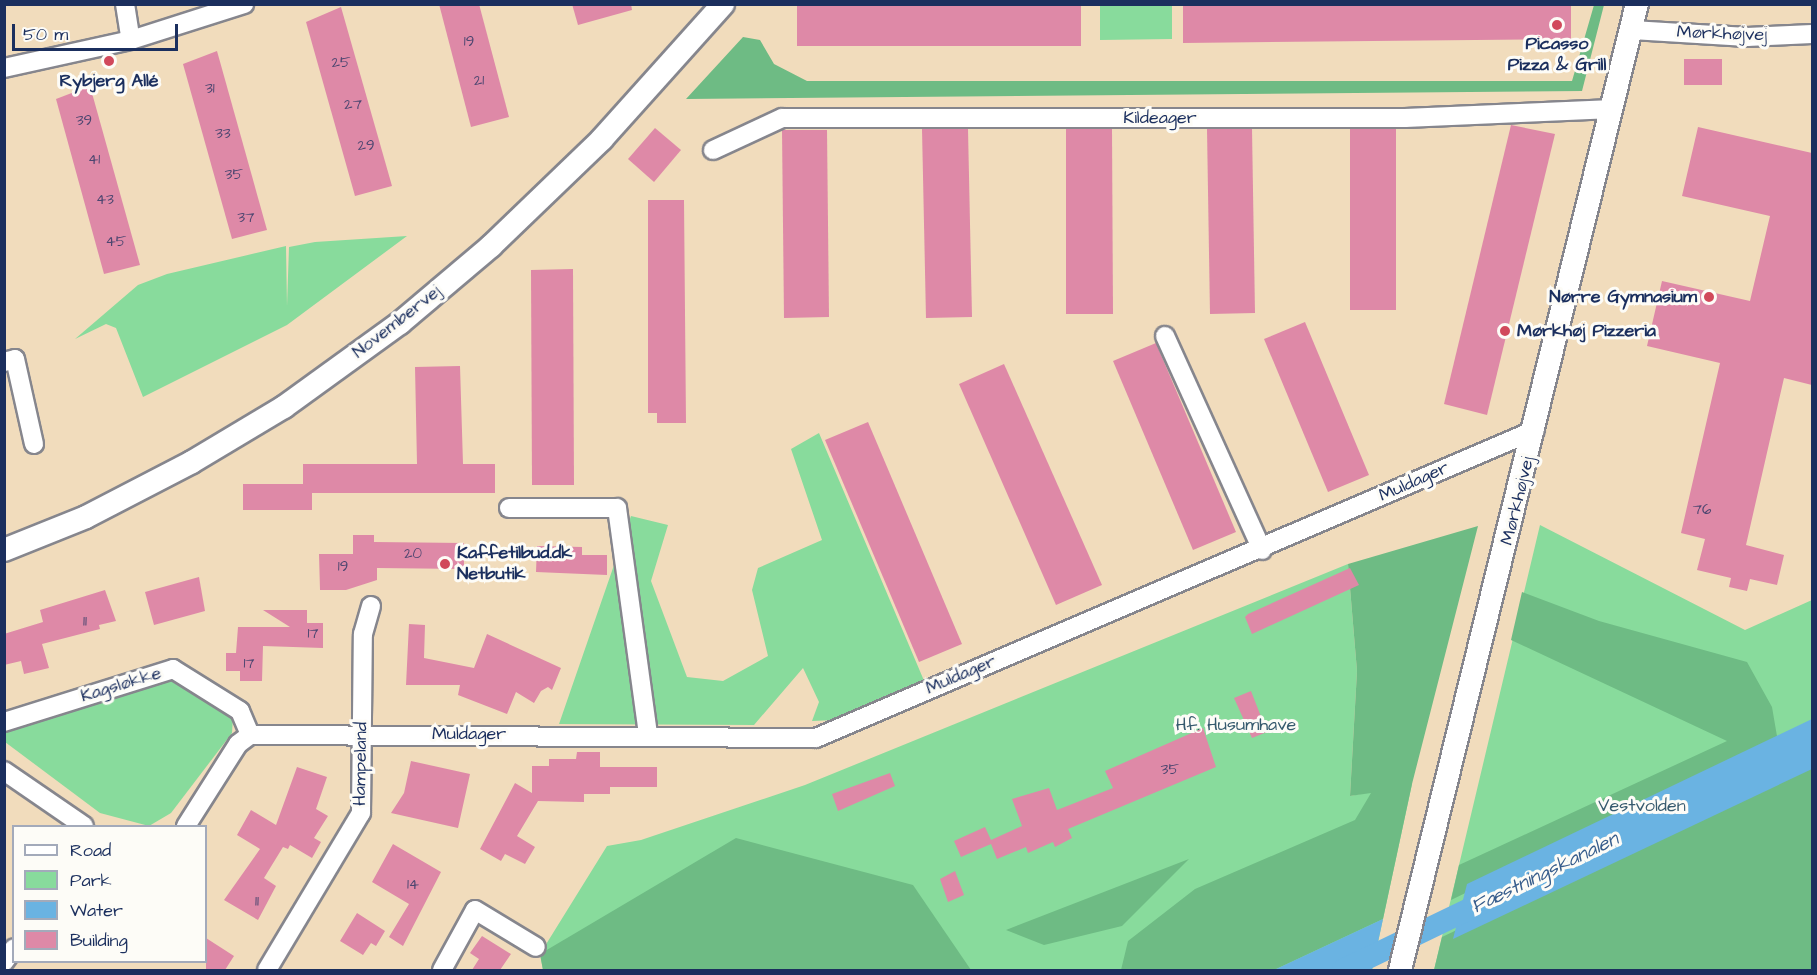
<!DOCTYPE html>
<meta charset="utf-8">
<style>
body{margin:0}
#map{position:relative;width:1817px;height:975px;overflow:hidden;background:#f1dcbc;font-family:"Architects Daughter",sans-serif}
div>[style]{position:absolute}
.green>*{inset:0;background:#88db9c}
.forest>*{inset:0;background:#6ebb84}
.water>*{inset:0;background:#6ab3e2}
.canal>*{height:22px;margin:-11px;padding:0 11px;transform-origin:11px;border-radius:11px;background:#6ab3e2}
.building>*{inset:0;background:#de89a7}
.roads{filter:drop-shadow(2px 0 #86868d) drop-shadow(-2px 0 #86868d) drop-shadow(0 2px #86868d) drop-shadow(0 -2px #86868d)}
.minor>*{height:18px;margin:-9px;padding:0 9px;transform-origin:9px;border-radius:9px;background:#fff}
.tertiary>*{height:22px;margin:-11px;padding:0 11px;transform-origin:11px;border-radius:11px;background:#fff}
.dots>*{width:16px;height:16px;translate:-50% -50%;box-sizing:border-box;border:3px solid #fdfcf7;border-radius:50%}
span{translate:-50% -50%;white-space:nowrap;text-align:center;line-height:1.15;-webkit-text-stroke:6px #fdfcf7;paint-order:stroke}
.number-label{font-size:15px;color:#4c4670}
.number-label span{-webkit-text-stroke-width:0}
.street-label{font-size:18px;color:#1b2f5e}
.poi-label{font-size:18px;color:#1b2f5e;font-weight:700}
.right{translate:-100% -50%;text-align:right}
.left{translate:0 -50%;text-align:left}
.park-label{font-size:18px;color:#365a6e}
.water-label{font-size:20px;color:#375d8c;font-style:italic}
.frame{position:absolute;inset:0;border:6px solid #1b2f5e;pointer-events:none}
.legend{position:absolute;left:12px;top:825px;width:195px;height:138px;box-sizing:border-box;background:#fdfcf7;border:2px solid #a3aaba;margin:0;padding:8px 10px;list-style:none;font-size:18px;color:#1b2f5e}
.legend li{display:flex;align-items:center;gap:12px;height:30px}
.legend b{width:30px;border:2px solid #a3aaba}
.scale{position:absolute;left:12px;top:24px;width:166px;height:27px;box-sizing:border-box;border:3px solid #1b2f5e;border-top:0;padding-left:8px;font-size:18px;line-height:21px;white-space:nowrap;color:#1b2f5e;-webkit-text-stroke:4px #fdfcf7;paint-order:stroke}
</style>
<div id="map">
<div class="green">
<i style="clip-path:polygon(1100px 5px,1172px 5px,1172px 39px,1100px 40px)"></i>
<i style="clip-path:polygon(407px 236px,287px 325px,143px 397px,116px 328px,106px 324px,75px 339px,138px 285px,167px 274px,286px 246px,287px 306px,289px 247px,315px 242px)"></i>
<i style="clip-path:polygon(819px 433px,925px 683px,835px 720px,812px 721px,819px 702px,803px 668px,754px 725px,559px 724px,631px 516px,668px 525px,651px 581px,687px 677px,723px 681px,768px 656px,752px 590px,758px 568px,822px 540px,791px 449px)"></i>
<i style="clip-path:polygon(1540px 525px,1745px 630px,1812px 600px,1812px 970px,1434px 970px)"></i>
<i style="clip-path:polygon(1348px 564px,1357px 671px,1350px 796px,1412px 784px,1372px 970px,543px 970px,540px 954px,607px 846px,641px 840px,805px 785px)"></i>
<i style="clip-path:polygon(171px 681px,233px 717px,232px 733px,171px 813px,149px 826px,100px 813px,5px 742px,4px 730px)"></i>
</div>
<div class="forest">
<i style="clip-path:polygon(1594px 5px,1604px 5px,1582px 91px,686px 99px,743px 37px,760px 40px,774px 64px,807px 81px,1572px 81px)"></i>
<i style="clip-path:polygon(1478px 526px,1412px 784px,1383px 919px,1274px 970px,1121px 970px,1128px 941px,1195px 889px,1355px 820px,1371px 793px,1350px 796px,1357px 671px,1348px 564px)"></i>
<i style="clip-path:polygon(1522px 592px,1599px 621px,1747px 662px,1772px 707px,1778px 742px,1451px 900px,1459px 865px,1727px 741px,1511px 640px)"></i>
<i style="clip-path:polygon(1812px 762px,1812px 970px,1434px 970px,1442px 937px)"></i>
<i style="clip-path:polygon(736px 838px,913px 885px,971px 970px,543px 970px,540px 954px)"></i>
<i style="clip-path:polygon(1189px 859px,1122px 926px,1044px 945px,1006px 930px)"></i>
</div>
<div class="water">
<i style="clip-path:polygon(1812px 719px,1812px 769px,1453px 939px,1467px 884px)"></i>
<i style="clip-path:polygon(1383px 919px,1372px 970px,1274px 970px)"></i>
</div>
<div class="canal">
<i style="left:1343px;top:970px;width:159px;rotate:-25.8deg"></i>
</div>
<div class="building">
<i style="clip-path:polygon(439px 4px,479px 4px,509px 117px,471px 127px)"></i>
<i style="clip-path:polygon(572px 4px,631px 4px,632px 10px,578px 25px)"></i>
<i style="clip-path:polygon(797px 4px,1081px 4px,1081px 46px,797px 46px)"></i>
<i style="clip-path:polygon(1183px 4px,1571px 4px,1571px 39px,1183px 43px)"></i>
<i style="clip-path:polygon(341px 7px,392px 186px,355px 196px,306px 22px)"></i>
<i style="clip-path:polygon(217px 51px,267px 230px,232px 239px,183px 64px)"></i>
<i style="clip-path:polygon(1684px 59px,1722px 59px,1722px 85px,1684px 85px)"></i>
<i style="clip-path:polygon(90px 86px,140px 265px,104px 274px,56px 99px)"></i>
<i style="clip-path:polygon(1511px 125px,1555px 134px,1487px 415px,1444px 404px)"></i>
<i style="clip-path:polygon(1698px 127px,1812px 153px,1812px 385px,1784px 378px,1746px 545px,1784px 555px,1777px 585px,1750px 579px,1747px 591px,1729px 587px,1731px 578px,1697px 570px,1705px 539px,1681px 533px,1720px 363px,1647px 346px,1662px 281px,1750px 301px,1770px 216px,1682px 196px)"></i>
<i style="clip-path:polygon(655px 128px,681px 150px,654px 182px,628px 159px)"></i>
<i style="clip-path:polygon(922px 129px,968px 129px,972px 317px,926px 318px)"></i>
<i style="clip-path:polygon(1066px 129px,1112px 129px,1113px 314px,1066px 314px)"></i>
<i style="clip-path:polygon(1207px 129px,1252px 129px,1255px 313px,1210px 314px)"></i>
<i style="clip-path:polygon(1350px 129px,1396px 129px,1396px 310px,1350px 310px)"></i>
<i style="clip-path:polygon(782px 130px,827px 130px,829px 317px,784px 318px)"></i>
<i style="clip-path:polygon(648px 200px,684px 200px,686px 423px,657px 423px,657px 413px,648px 413px)"></i>
<i style="clip-path:polygon(573px 269px,574px 485px,532px 485px,531px 270px)"></i>
<i style="clip-path:polygon(1305px 322px,1369px 475px,1328px 492px,1264px 339px)"></i>
<i style="clip-path:polygon(1156px 343px,1236px 532px,1193px 550px,1113px 361px)"></i>
<i style="clip-path:polygon(1004px 364px,1102px 585px,1056px 605px,959px 384px)"></i>
<i style="clip-path:polygon(460px 366px,463px 464px,495px 464px,495px 493px,312px 493px,312px 510px,243px 510px,243px 484px,303px 484px,303px 464px,417px 464px,415px 367px)"></i>
<i style="clip-path:polygon(868px 422px,962px 644px,919px 662px,825px 440px)"></i>
<i style="clip-path:polygon(353px 535px,374px 535px,374px 542px,464px 543px,464px 569px,377px 568px,377px 580px,346px 590px,320px 590px,319px 554px,353px 554px)"></i>
<i style="clip-path:polygon(537px 546px,582px 547px,582px 555px,607px 555px,607px 575px,536px 572px)"></i>
<i style="clip-path:polygon(1350px 568px,1359px 585px,1252px 634px,1245px 617px,1248px 614px)"></i>
<i style="clip-path:polygon(199px 577px,205px 611px,154px 625px,145px 592px)"></i>
<i style="clip-path:polygon(105px 590px,116px 621px,99px 625px,100px 629px,42px 644px,49px 668px,24px 674px,21px 661px,4px 665px,4px 634px,43px 622px,40px 610px)"></i>
<i style="clip-path:polygon(263px 610px,307px 610px,307px 623px,323px 623px,323px 648px,263px 646px,262px 681px,240px 681px,240px 671px,226px 671px,226px 653px,236px 653px,238px 627px,290px 627px)"></i>
<i style="clip-path:polygon(409px 624px,425px 625px,424px 658px,474px 668px,487px 634px,561px 668px,552px 690px,548px 687px,541px 691px,534px 703px,516px 692px,507px 714px,458px 695px,460px 685px,406px 685px)"></i>
<i style="clip-path:polygon(1251px 691px,1267px 732px,1252px 738px,1234px 698px)"></i>
<i style="clip-path:polygon(1203px 728px,1216px 767px,1068px 829px,1072px 838px,1055px 847px,1053px 842px,1028px 853px,1026px 847px,997px 859px,991px 844px,961px 857px,954px 841px,985px 827px,991px 840px,1022px 826px,1012px 799px,1049px 788px,1057px 810px,1113px 788px,1105px 771px)"></i>
<i style="clip-path:polygon(577px 752px,600px 752px,600px 767px,657px 767px,657px 787px,610px 787px,610px 794px,584px 794px,584px 802px,538px 801px,517px 836px,535px 847px,525px 864px,505px 854px,501px 861px,480px 849px,515px 783px,532px 793px,532px 766px,549px 766px,549px 759px,576px 759px)"></i>
<i style="clip-path:polygon(411px 761px,470px 774px,458px 828px,391px 813px,404px 793px)"></i>
<i style="clip-path:polygon(297px 767px,327px 777px,316px 809px,328px 816px,314px 838px,321px 842px,312px 858px,290px 845px,288px 849px,283px 847px,264px 878px,276px 886px,258px 920px,224px 900px,260px 849px,237px 835px,251px 810px,276px 825px)"></i>
<i style="clip-path:polygon(890px 773px,895px 786px,838px 811px,832px 794px)"></i>
<i style="clip-path:polygon(393px 844px,441px 872px,403px 946px,389px 937px,409px 904px,372px 882px)"></i>
<i style="clip-path:polygon(955px 871px,964px 895px,948px 902px,940px 879px)"></i>
<i style="clip-path:polygon(357px 913px,385px 931px,376px 946px,371px 943px,363px 955px,340px 941px)"></i>
<i style="clip-path:polygon(482px 936px,511px 954px,500px 970px,472px 970px,479px 959px,470px 953px)"></i>
<i style="clip-path:polygon(206px 938px,234px 956px,225px 970px,206px 970px)"></i>
</div>
<div class="roads">
<div class="minor">
<i style="left:125px;top:4px;width:36px;rotate:81deg"></i>
<i style="left:1632px;top:30px;width:115px;rotate:3.5deg"></i>
<i style="left:1747px;top:37px;width:65px;rotate:-2.6deg"></i>
<i style="left:4px;top:68px;width:130px;rotate:-12.4deg"></i>
<i style="left:131px;top:40px;width:119px;rotate:-17.7deg"></i>
<i style="left:713px;top:150px;width:76px;rotate:-24.9deg"></i>
<i style="left:782px;top:118px;width:623px"></i>
<i style="left:1405px;top:118px;width:208px;rotate:-2.5deg"></i>
<i style="left:1165px;top:336px;width:235px;rotate:65.6deg"></i>
<i style="left:4px;top:362px;width:11px;rotate:-15deg"></i>
<i style="left:15px;top:359px;width:87px;rotate:77.4deg"></i>
<i style="left:509px;top:508px;width:108px"></i>
<i style="left:617px;top:508px;width:229px;rotate:82.2deg"></i>
<i style="left:4px;top:722px;width:177px;rotate:-17.4deg"></i>
<i style="left:173px;top:669px;width:79px;rotate:32.1deg"></i>
<i style="left:240px;top:711px;width:26px;rotate:67deg"></i>
<i style="left:4px;top:771px;width:97px;rotate:34.5deg"></i>
<i style="left:186px;top:826px;width:97px;rotate:-57.6deg"></i>
<i style="left:238px;top:744px;width:15px;rotate:-37deg"></i>
<i style="left:250px;top:735px;width:566px;rotate:0.3deg"></i>
<i style="left:816px;top:738px;width:782px;rotate:-23.19deg"></i>
<i style="left:4px;top:962px;width:17px;rotate:-54deg"></i>
<i style="left:267px;top:970px;width:183px;rotate:-59.1deg"></i>
<i style="left:361px;top:813px;width:179px;rotate:-89.4deg"></i>
<i style="left:363px;top:634px;width:29px;rotate:-74deg"></i>
<i style="left:442px;top:970px;width:68px;rotate:-61.2deg"></i>
<i style="left:475px;top:910px;width:71px;rotate:31.2deg"></i>
</div>
<div class="tertiary">
<i style="left:4px;top:550px;width:88px;rotate:-21.9deg"></i>
<i style="left:86px;top:517px;width:119px;rotate:-27.4deg"></i>
<i style="left:192px;top:462px;width:107px;rotate:-30.9deg"></i>
<i style="left:284px;top:407px;width:143px;rotate:-35.9deg"></i>
<i style="left:400px;top:323px;width:119px;rotate:-40.2deg"></i>
<i style="left:491px;top:246px;width:154px;rotate:-43.9deg"></i>
<i style="left:602px;top:139px;width:181px;rotate:-48.1deg"></i>
<i style="left:1400px;top:970px;width:995px;rotate:-76.22deg"></i>
</div>
</div>
<div class="dots">
<i style="left:1557px;top:25px;background:#d1495b"></i>
<i style="left:109px;top:61px;background:#d1495b"></i>
<i style="left:1709px;top:297px;background:#d1495b"></i>
<i style="left:1505px;top:331px;background:#d1495b"></i>
<i style="left:445px;top:564px;background:#d1495b"></i>
</div>
<div class="number-label">
<span style="left:469px;top:42px">19</span>
<span style="left:341px;top:63px">25</span>
<span style="left:479px;top:81px">21</span>
<span style="left:210px;top:89px">31</span>
<span style="left:353px;top:105px">27</span>
<span style="left:84px;top:121px">39</span>
<span style="left:223px;top:134px">33</span>
<span style="left:366px;top:146px">29</span>
<span style="left:94px;top:160px">41</span>
<span style="left:234px;top:175px">35</span>
<span style="left:105px;top:200px">43</span>
<span style="left:246px;top:218px">37</span>
<span style="left:116px;top:242px">45</span>
<span style="left:1702px;top:510px">76</span>
<span style="left:413px;top:554px">20</span>
<span style="left:343px;top:567px">19</span>
<span style="left:85px;top:622px">11</span>
<span style="left:313px;top:634px">17</span>
<span style="left:249px;top:664px">17</span>
<span style="left:1170px;top:770px">35</span>
<span style="left:413px;top:885px">14</span>
<span style="left:257px;top:902px">11</span>
</div>
<div class="street-label">
<span style="left:1722px;top:34px;rotate:2deg">Mørkhøjvej</span>
<span style="left:1160px;top:118px">Kildeager</span>
<span style="left:397px;top:322px;rotate:-38deg">Novembervej</span>
<span style="left:1414px;top:482px;rotate:-24deg">Muldager</span>
<span style="left:1518px;top:501px;rotate:-76deg">Mørkhøjvej</span>
<span style="left:961px;top:675px;rotate:-23deg">Muldager</span>
<span style="left:121px;top:685px;rotate:-17deg">Kagsløkke</span>
<span style="left:469px;top:734px">Muldager</span>
<span style="left:361px;top:764px;rotate:-89deg">Hampeland</span>
</div>
<div class="poi-label">
<span style="left:1557px;top:55px">Picasso<br>Pizza &amp; Grill</span>
<span style="left:109px;top:81px">Rybjerg Allé</span>
<span class="right" style="left:1697px;top:297px">Nørre Gymnasium</span>
<span class="left" style="left:1517px;top:331px">Mørkhøj Pizzeria</span>
<span class="left" style="left:457px;top:564px">Kaffetilbud.dk<br>Netbutik</span>
</div>
<div class="park-label">
<span style="left:1236px;top:725px">Hf. Husumhave</span>
<span style="left:1642px;top:806px">Vestvolden</span>
</div>
<div class="water-label">
<span style="left:1545px;top:873px;rotate:-26deg">Fæstningskanalen</span>
</div>
<div class="frame"></div>
<ul class="legend">
<li><b style="height:8px;background:#fff"></b>Road</li>
<li><b style="height:16px;background:#88db9c"></b>Park</li>
<li><b style="height:16px;background:#6ab3e2"></b>Water</li>
<li><b style="height:16px;background:#de89a7"></b>Building</li>
</ul>
<div class="scale">50 m</div>
</div>
